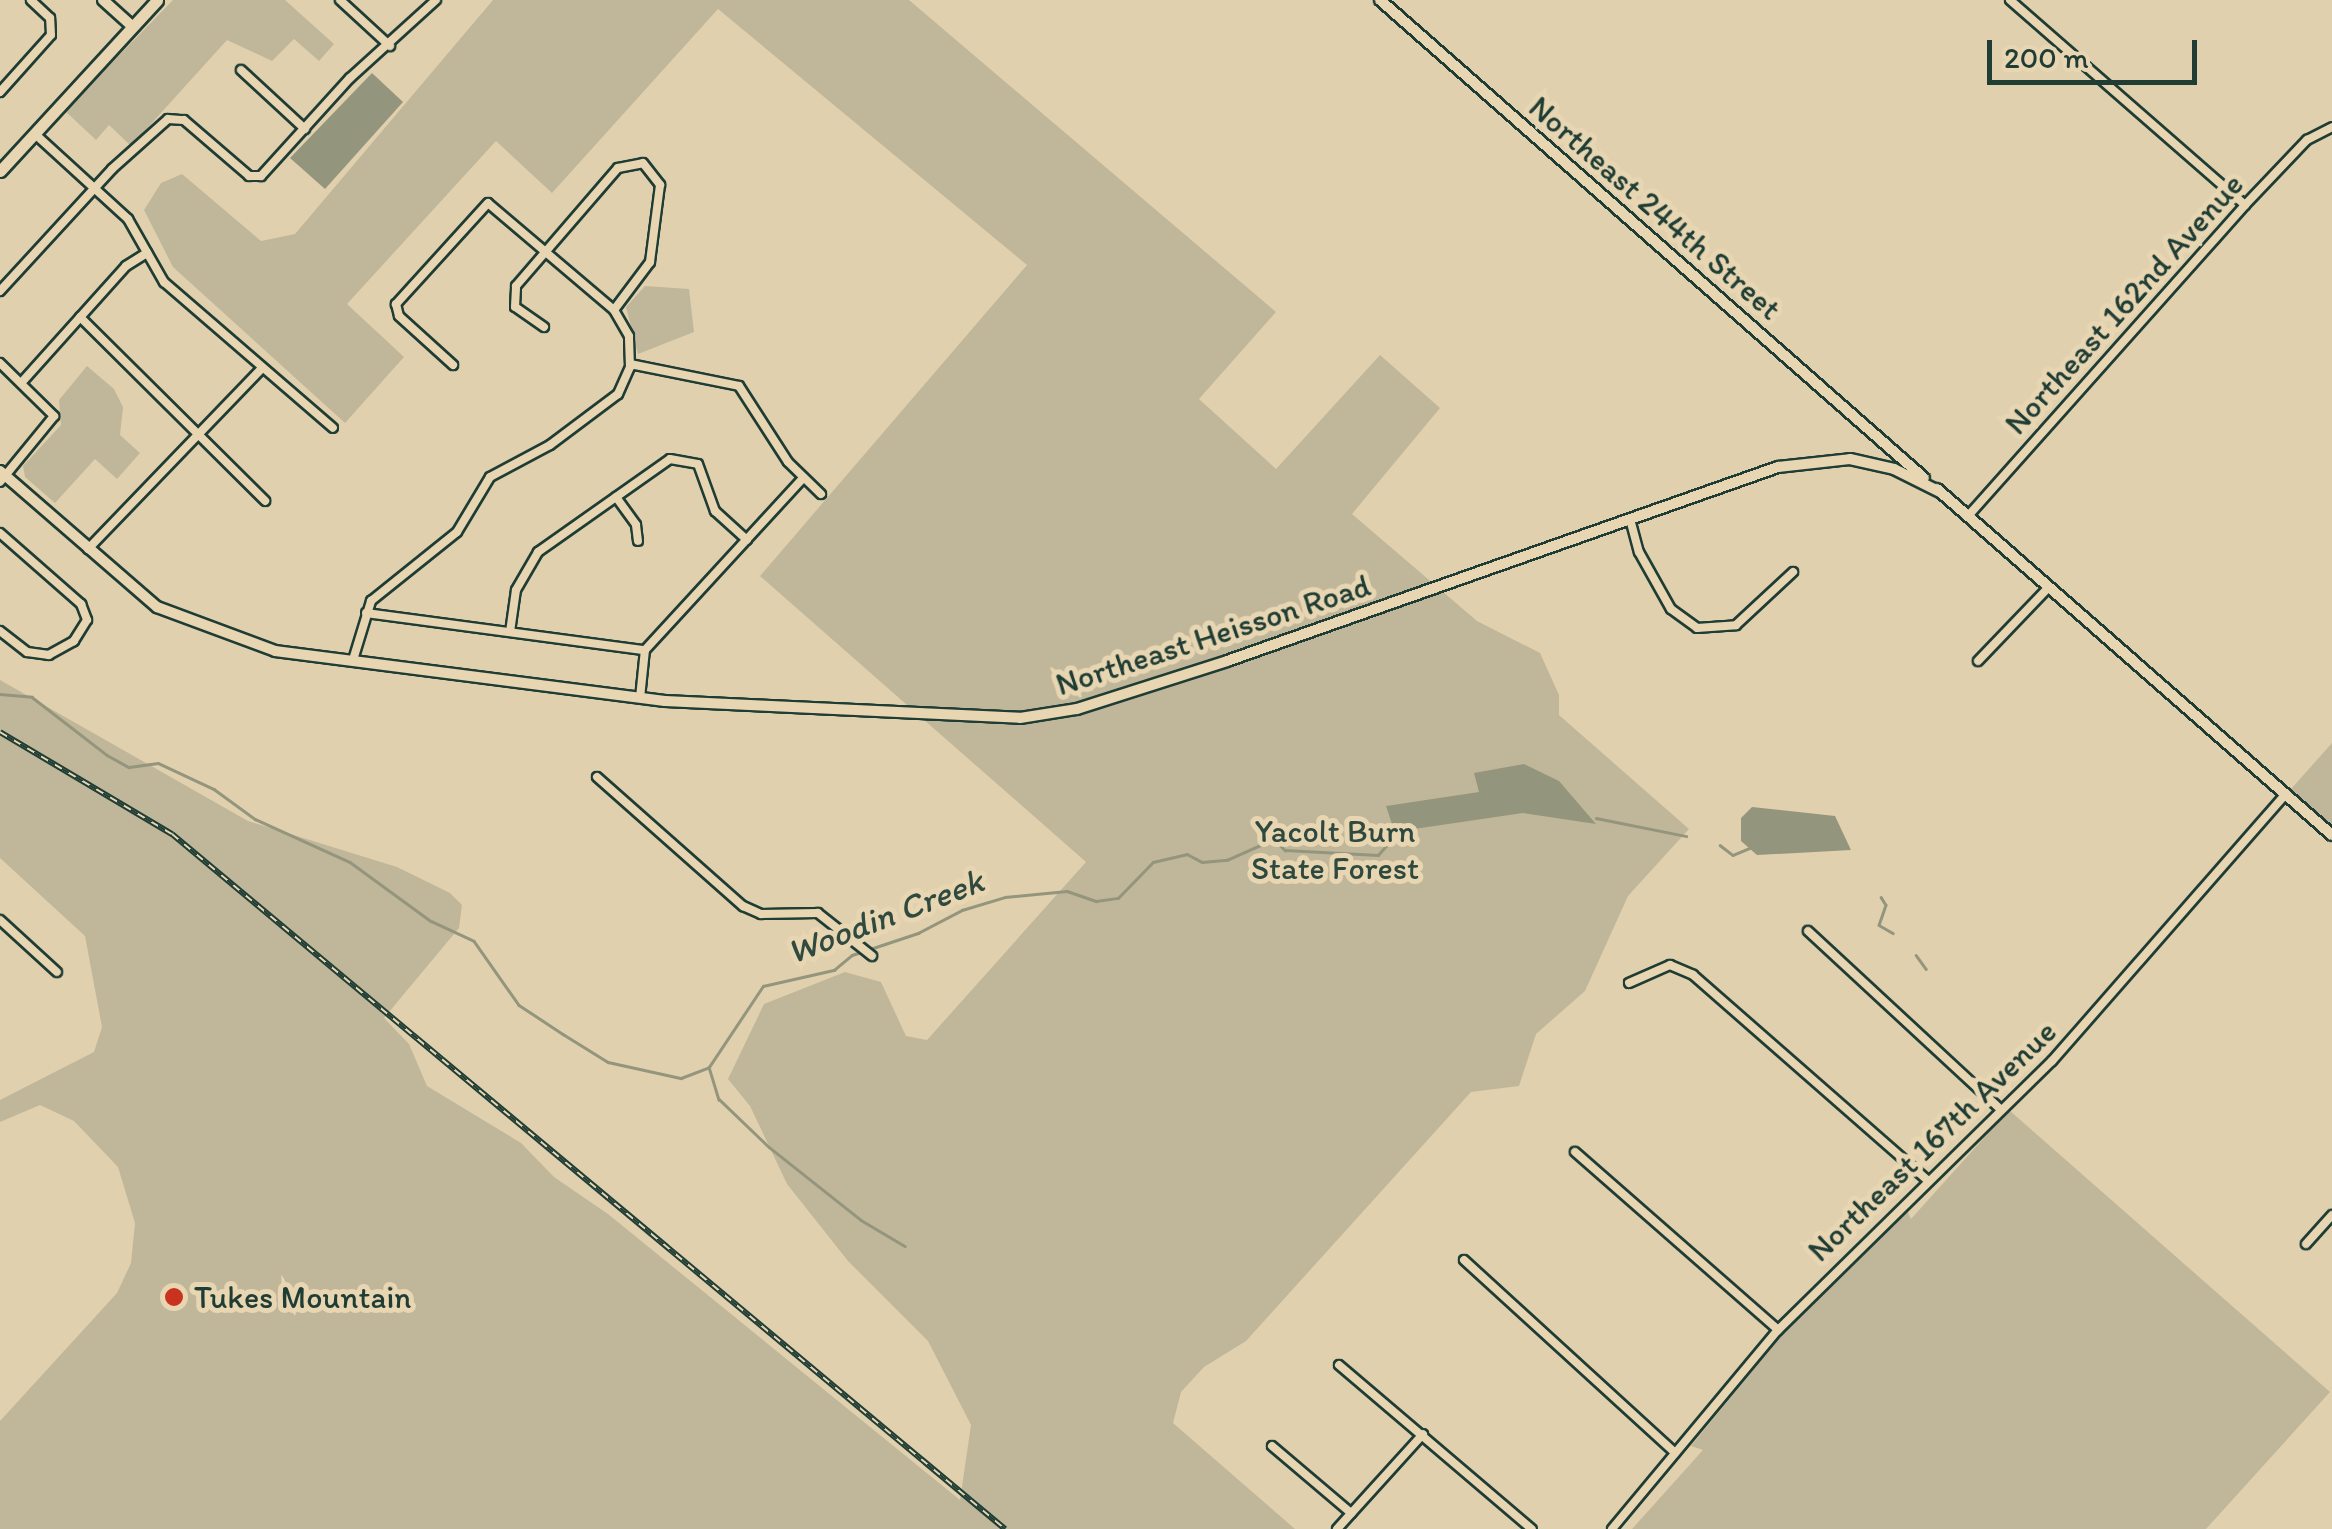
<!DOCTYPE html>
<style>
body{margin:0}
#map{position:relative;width:2332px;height:1529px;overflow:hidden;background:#e0d0ae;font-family:Itim,sans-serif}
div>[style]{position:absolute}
.green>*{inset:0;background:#c0b79a}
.water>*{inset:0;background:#94957d}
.stream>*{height:2.5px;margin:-1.25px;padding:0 1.25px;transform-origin:1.25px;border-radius:1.25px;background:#94957d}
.roads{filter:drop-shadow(2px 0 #1f3d34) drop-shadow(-2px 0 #1f3d34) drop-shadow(0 2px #1f3d34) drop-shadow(0 -2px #1f3d34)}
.minor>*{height:8px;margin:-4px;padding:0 4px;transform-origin:4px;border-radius:4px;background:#e8d6b3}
.tertiary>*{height:10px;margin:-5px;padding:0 5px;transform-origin:5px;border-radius:5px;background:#e8d6b3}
.secondary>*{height:11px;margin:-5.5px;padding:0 5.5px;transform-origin:5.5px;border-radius:5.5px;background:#e8d6b3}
.rail>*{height:6px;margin-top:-3px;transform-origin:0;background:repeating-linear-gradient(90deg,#e8d6b3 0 8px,#1f3d34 0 16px);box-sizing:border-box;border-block:2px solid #1f3d34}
.dots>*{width:28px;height:28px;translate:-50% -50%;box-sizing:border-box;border:5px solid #e8d6b3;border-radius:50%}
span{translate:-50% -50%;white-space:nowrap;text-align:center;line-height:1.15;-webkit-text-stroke:10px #e8d6b3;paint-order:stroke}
.street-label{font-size:32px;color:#1f3d34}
.park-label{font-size:32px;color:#2f493e}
.poi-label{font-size:32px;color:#1f3d34}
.left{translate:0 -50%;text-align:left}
.water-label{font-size:35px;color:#314a3f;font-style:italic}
.scale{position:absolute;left:1987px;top:40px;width:210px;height:45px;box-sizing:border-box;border:5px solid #1f3d34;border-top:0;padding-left:12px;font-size:30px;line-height:35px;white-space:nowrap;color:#1f3d34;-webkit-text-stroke:8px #e8d6b3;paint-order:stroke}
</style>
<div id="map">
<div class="green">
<i style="clip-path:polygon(173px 0,285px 0,334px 44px,319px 61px,294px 39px,272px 61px,227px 40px,131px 146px,109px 125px,96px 140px,65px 111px)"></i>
<i style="clip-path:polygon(493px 0,909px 0,1276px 312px,1199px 399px,1276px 469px,1380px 355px,1440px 408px,1352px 514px,1477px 621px,1540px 653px,1559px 695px,1559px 715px,1689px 829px,1628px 896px,1585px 991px,1536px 1034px,1519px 1086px,1471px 1092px,1246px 1341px,1204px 1367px,1181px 1392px,1173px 1423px,1295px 1529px,0 1529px,0 1421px,117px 1293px,131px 1263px,135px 1223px,118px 1167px,74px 1121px,40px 1105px,0 1122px,0 1100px,94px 1052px,102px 1027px,85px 936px,0 858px,0 680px,248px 821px,397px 867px,450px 893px,462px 905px,459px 928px,384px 1018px,409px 1044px,427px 1086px,521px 1143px,554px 1177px,608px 1214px,960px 1500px,971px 1425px,928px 1341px,848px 1261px,787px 1184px,750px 1106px,728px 1079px,764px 1004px,845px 972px,881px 982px,906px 1036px,927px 1040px,1086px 862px,760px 576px,1027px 265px,718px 9px,552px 193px,496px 141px,347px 304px,404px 357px,345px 423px,173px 267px,144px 210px,161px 183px,182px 174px,261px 241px,295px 234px)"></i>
<i style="clip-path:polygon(645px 286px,689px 289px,694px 332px,638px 354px,626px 307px)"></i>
<i style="clip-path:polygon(87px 366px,114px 389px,123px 407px,120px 435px,140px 453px,117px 479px,95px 459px,55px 503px,25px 477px,23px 466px,61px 425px,59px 400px)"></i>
<i style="clip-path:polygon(2332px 743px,2332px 825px,2291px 789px)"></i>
<i style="clip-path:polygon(2009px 1110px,2330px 1392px,2206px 1529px,1632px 1529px,1703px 1450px,1691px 1446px,1790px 1325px,1906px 1208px,1911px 1219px)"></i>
</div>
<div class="water">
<i style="clip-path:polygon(372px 73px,403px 102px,325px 189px,290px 158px)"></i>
<i style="clip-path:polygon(1524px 764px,1559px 781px,1596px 824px,1523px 813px,1414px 829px,1392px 824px,1386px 806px,1479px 792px,1474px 773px)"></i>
<i style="clip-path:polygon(1752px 807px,1835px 816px,1851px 850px,1757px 855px,1741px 841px,1741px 818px)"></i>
</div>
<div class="stream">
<i style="left:0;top:694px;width:32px;rotate:5deg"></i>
<i style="left:32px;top:697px;width:95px;rotate:37.7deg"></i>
<i style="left:107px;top:755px;width:25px;rotate:29deg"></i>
<i style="left:129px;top:767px;width:29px;rotate:-8deg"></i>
<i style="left:158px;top:763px;width:62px;rotate:24.9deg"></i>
<i style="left:214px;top:789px;width:51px;rotate:36.2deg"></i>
<i style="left:255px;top:819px;width:104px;rotate:24.4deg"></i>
<i style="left:350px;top:862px;width:100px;rotate:36.1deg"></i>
<i style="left:431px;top:921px;width:47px;rotate:24.9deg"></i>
<i style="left:474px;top:941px;width:78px;rotate:54.9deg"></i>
<i style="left:519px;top:1005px;width:53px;rotate:33.4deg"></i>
<i style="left:563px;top:1034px;width:53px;rotate:31.9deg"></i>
<i style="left:608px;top:1062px;width:75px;rotate:12.4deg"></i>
<i style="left:681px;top:1078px;width:30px;rotate:-21deg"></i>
<i style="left:709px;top:1067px;width:97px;rotate:-56.3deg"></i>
<i style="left:763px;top:986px;width:73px;rotate:-12.7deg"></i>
<i style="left:834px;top:970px;width:23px;rotate:-40deg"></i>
<i style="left:852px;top:955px;width:70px;rotate:-18.4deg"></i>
<i style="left:918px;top:933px;width:50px;rotate:-27.6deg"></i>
<i style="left:962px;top:910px;width:45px;rotate:-16.8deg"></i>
<i style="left:1005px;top:897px;width:62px;rotate:-5.5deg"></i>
<i style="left:1067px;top:891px;width:31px;rotate:19deg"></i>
<i style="left:1096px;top:901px;width:22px;rotate:-8deg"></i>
<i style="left:1118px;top:898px;width:50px;rotate:-45.8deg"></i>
<i style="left:1153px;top:862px;width:35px;rotate:-13deg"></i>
<i style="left:1187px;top:854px;width:17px;rotate:28deg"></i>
<i style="left:1202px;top:862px;width:25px;rotate:-5deg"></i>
<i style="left:1227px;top:860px;width:51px;rotate:-24.1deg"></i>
<i style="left:1274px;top:839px;width:16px;rotate:45deg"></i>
<i style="left:1285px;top:850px;width:93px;rotate:3.1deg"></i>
<i style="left:1378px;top:855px;width:38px;rotate:-49deg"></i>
<i style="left:1596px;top:818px;width:92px;rotate:11.3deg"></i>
<i style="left:1720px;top:845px;width:16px;rotate:38deg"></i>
<i style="left:1733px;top:855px;width:21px;rotate:-23deg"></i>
<i style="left:1881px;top:897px;width:9px;rotate:58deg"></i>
<i style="left:1886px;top:905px;width:21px;rotate:109deg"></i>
<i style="left:1879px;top:925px;width:16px;rotate:30deg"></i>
<i style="left:1916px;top:955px;width:17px;rotate:54deg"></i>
<i style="left:709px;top:1067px;width:34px;rotate:73deg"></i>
<i style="left:719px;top:1099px;width:69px;rotate:43.8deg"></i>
<i style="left:769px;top:1147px;width:117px;rotate:38.4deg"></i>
<i style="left:861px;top:1220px;width:51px;rotate:30.6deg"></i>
</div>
<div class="roads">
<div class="minor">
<i style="left:340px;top:0;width:68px;rotate:42.6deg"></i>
<i style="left:2010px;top:0;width:312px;rotate:41.1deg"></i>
<i style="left:241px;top:70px;width:87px;rotate:42.7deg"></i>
<i style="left:0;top:92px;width:76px;rotate:-48.2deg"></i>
<i style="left:51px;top:35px;width:17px;rotate:-93deg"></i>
<i style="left:50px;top:18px;width:26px;rotate:-137deg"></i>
<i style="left:35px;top:134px;width:126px;rotate:42.4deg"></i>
<i style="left:128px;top:219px;width:73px;rotate:60.3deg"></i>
<i style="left:164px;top:282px;width:223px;rotate:40.8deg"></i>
<i style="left:0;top:291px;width:166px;rotate:-47.4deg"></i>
<i style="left:112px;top:169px;width:75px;rotate:-41.8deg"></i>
<i style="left:168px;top:119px;width:16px;rotate:4deg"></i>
<i style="left:184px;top:120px;width:86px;rotate:40.7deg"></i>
<i style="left:249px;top:176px;width:12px"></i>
<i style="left:261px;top:176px;width:132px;rotate:-47.8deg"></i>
<i style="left:350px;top:78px;width:116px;rotate:-42.2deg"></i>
<i style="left:80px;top:317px;width:261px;rotate:44.8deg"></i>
<i style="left:544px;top:327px;width:35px;rotate:-145deg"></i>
<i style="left:515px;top:307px;width:21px;rotate:-87deg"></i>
<i style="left:516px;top:286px;width:156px;rotate:-49.2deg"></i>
<i style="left:618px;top:168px;width:25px;rotate:-11deg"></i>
<i style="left:643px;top:163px;width:28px;rotate:52deg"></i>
<i style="left:660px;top:185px;width:78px;rotate:97.4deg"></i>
<i style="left:650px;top:262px;width:60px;rotate:126.9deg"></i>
<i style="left:0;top:363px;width:76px;rotate:44.5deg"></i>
<i style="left:54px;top:416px;width:85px;rotate:129.3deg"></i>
<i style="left:630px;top:364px;width:111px;rotate:11.4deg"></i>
<i style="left:739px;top:386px;width:90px;rotate:57.2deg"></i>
<i style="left:788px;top:462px;width:46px;rotate:44.1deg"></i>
<i style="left:22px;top:382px;width:156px;rotate:-48.1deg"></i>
<i style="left:126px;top:266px;width:25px;rotate:-32deg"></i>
<i style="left:616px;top:497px;width:34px;rotate:54deg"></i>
<i style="left:636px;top:525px;width:16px;rotate:83deg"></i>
<i style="left:1968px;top:516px;width:416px;rotate:-48.3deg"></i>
<i style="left:2245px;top:205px;width:90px;rotate:-46.4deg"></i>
<i style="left:2307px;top:140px;width:28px;rotate:-27deg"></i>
<i style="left:1630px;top:519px;width:34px;rotate:75deg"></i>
<i style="left:1639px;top:552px;width:65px;rotate:60.7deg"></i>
<i style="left:1671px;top:609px;width:32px;rotate:36deg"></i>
<i style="left:1697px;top:628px;width:39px;rotate:-4deg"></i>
<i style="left:1736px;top:625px;width:78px;rotate:-42.9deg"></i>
<i style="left:0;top:533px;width:108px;rotate:41.2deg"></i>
<i style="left:81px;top:604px;width:17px;rotate:69deg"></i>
<i style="left:87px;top:620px;width:25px;rotate:122deg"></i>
<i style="left:74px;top:641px;width:29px;rotate:151deg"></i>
<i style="left:49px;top:655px;width:22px;rotate:-172deg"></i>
<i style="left:27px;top:652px;width:34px;rotate:-142deg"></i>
<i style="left:88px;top:549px;width:251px;rotate:-46.1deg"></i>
<i style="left:366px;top:613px;width:281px;rotate:7.6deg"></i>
<i style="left:510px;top:632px;width:42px;rotate:-81.9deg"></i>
<i style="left:516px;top:590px;width:44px;rotate:-59.9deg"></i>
<i style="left:538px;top:552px;width:161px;rotate:-35.2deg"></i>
<i style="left:670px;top:459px;width:28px;rotate:10deg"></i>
<i style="left:698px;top:464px;width:50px;rotate:70.1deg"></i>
<i style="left:715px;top:511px;width:43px;rotate:42.2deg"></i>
<i style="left:645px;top:650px;width:234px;rotate:-47.4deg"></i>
<i style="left:353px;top:660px;width:62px;rotate:-73deg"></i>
<i style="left:371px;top:601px;width:110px;rotate:-38.7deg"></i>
<i style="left:457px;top:532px;width:64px;rotate:-59deg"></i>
<i style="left:490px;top:477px;width:68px;rotate:-28.1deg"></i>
<i style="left:550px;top:445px;width:85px;rotate:-36.9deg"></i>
<i style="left:618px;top:394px;width:30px;rotate:-66deg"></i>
<i style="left:630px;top:367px;width:31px;rotate:-92deg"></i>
<i style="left:629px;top:336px;width:30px;rotate:-120deg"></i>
<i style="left:614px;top:310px;width:165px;rotate:-139.7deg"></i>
<i style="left:488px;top:203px;width:137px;rotate:132.3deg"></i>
<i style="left:396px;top:304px;width:12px;rotate:76deg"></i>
<i style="left:399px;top:316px;width:73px;rotate:42.2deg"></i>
<i style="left:1978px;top:661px;width:103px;rotate:-46.2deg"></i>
<i style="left:640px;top:698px;width:48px;rotate:-84.1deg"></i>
<i style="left:597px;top:777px;width:195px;rotate:41.5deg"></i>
<i style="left:743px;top:906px;width:20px;rotate:24deg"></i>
<i style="left:761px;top:914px;width:57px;rotate:-1deg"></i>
<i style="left:818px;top:913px;width:69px;rotate:38.5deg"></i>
<i style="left:0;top:920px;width:77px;rotate:42.4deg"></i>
<i style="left:1808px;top:931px;width:260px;rotate:42.8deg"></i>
<i style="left:1629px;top:983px;width:45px;rotate:-23.7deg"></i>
<i style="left:1670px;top:965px;width:25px;rotate:23deg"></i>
<i style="left:1693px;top:975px;width:310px;rotate:41.2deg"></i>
<i style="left:1575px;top:1152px;width:270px;rotate:41.2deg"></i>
<i style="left:2306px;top:1244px;width:39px;rotate:-48deg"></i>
<i style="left:1464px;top:1260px;width:286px;rotate:42.4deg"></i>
<i style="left:1339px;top:1365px;width:253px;rotate:40.4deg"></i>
<i style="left:1272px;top:1446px;width:104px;rotate:40.3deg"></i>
<i style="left:1337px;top:1529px;width:128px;rotate:-47.8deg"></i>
<i style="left:1612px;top:1529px;width:259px;rotate:-50.2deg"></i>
<i style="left:1778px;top:1330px;width:384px;rotate:-44.5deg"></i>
<i style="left:2052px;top:1061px;width:354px;rotate:-48.8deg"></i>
</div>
<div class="tertiary">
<i style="left:103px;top:0;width:40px;rotate:42deg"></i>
<i style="left:1380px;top:0;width:724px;rotate:41.31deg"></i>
<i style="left:0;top:471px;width:208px;rotate:40.9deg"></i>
<i style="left:157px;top:607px;width:126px;rotate:20.4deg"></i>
<i style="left:275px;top:651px;width:393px;rotate:7.3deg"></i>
<i style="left:665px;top:701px;width:355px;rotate:2.7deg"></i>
<i style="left:1020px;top:718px;width:58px;rotate:-9deg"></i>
<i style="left:1077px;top:709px;width:157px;rotate:-17.7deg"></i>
<i style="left:1227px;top:661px;width:584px;rotate:-19.4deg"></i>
<i style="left:1778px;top:467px;width:72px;rotate:-6.3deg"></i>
<i style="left:1850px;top:459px;width:45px;rotate:12.8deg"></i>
<i style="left:1894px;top:469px;width:51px;rotate:26.6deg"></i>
<i style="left:1937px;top:489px;width:525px;rotate:41.22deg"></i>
</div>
<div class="secondary">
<i style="left:0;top:171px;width:232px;rotate:-47.4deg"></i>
</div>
</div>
<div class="rail">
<i style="left:0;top:732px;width:200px;rotate:30.7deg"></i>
<i style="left:172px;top:834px;width:1085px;rotate:39.84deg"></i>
</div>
<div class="dots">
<i style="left:174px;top:1297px;background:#c8321e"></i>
</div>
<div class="street-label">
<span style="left:1655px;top:208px;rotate:41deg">Northeast 244th Street</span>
<span style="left:2124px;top:304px;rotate:-48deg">Northeast 162nd Avenue</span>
<span style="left:1213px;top:635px;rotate:-18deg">Northeast Heisson Road</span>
<span style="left:1932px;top:1141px;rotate:-44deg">Northeast 167th Avenue</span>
</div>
<div class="park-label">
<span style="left:1335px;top:850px">Yacolt Burn<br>State Forest</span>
</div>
<div class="poi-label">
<span class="left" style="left:194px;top:1297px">Tukes Mountain</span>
</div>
<div class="water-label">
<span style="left:885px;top:916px;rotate:-21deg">Woodin Creek</span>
</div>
<div class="scale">200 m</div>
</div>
